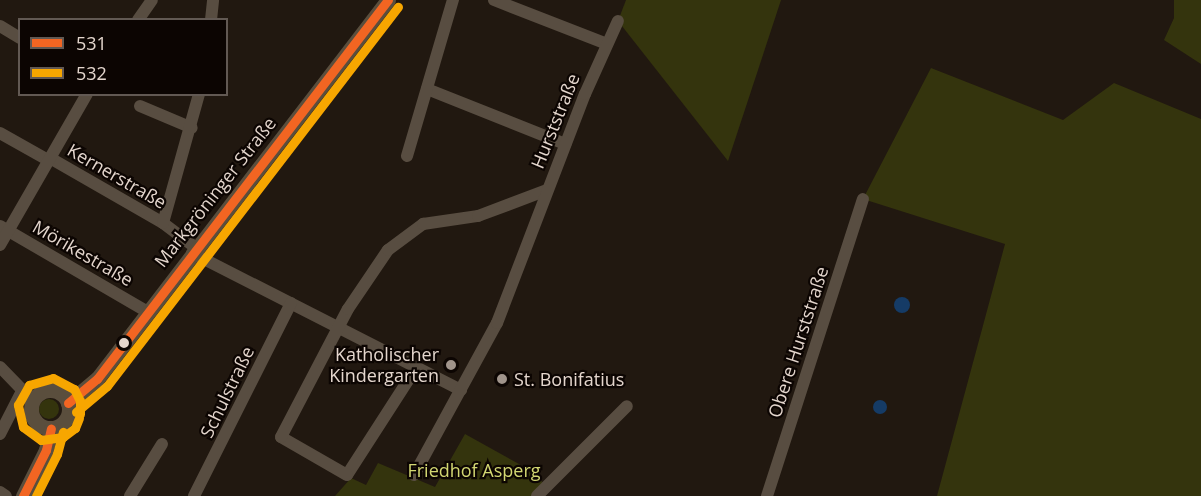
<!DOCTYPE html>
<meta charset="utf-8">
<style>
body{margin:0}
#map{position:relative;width:1201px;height:496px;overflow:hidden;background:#211810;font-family:"Open Sans",sans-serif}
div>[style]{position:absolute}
.green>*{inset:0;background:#34340d}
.round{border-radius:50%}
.water>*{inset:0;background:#153b66}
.minor>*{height:12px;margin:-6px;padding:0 6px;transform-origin:6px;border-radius:6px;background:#584d41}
.major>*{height:15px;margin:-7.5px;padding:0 7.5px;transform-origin:7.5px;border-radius:7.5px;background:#5a4e3d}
.major>.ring{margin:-7.5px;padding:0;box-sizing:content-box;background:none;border:15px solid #5a4e3d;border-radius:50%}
.bus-1>*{height:9px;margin:-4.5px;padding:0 4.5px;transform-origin:4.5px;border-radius:4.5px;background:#f26522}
.bus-2>*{height:9px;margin:-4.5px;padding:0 4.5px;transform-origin:4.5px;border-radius:4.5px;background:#f7a600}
.dots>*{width:16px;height:16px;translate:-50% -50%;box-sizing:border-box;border:3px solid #0c0502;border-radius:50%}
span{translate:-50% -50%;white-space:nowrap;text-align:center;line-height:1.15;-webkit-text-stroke:4.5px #0c0502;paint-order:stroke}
.street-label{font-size:18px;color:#e4d6cd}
.poi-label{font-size:18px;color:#e4d6cd}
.right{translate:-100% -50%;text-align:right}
.left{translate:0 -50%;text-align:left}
.park-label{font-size:18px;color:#d3d772}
.legend{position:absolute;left:18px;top:18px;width:210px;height:78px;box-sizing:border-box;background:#0c0502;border:2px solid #625953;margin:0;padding:8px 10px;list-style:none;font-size:18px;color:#e4d6cd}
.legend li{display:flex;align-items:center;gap:12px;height:30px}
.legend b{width:30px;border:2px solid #625953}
</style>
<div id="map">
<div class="green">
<i style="clip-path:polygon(626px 0,781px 0,728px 161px,618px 21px)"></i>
<i style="clip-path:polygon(1174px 0,1201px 0,1201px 64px,1164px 40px,1174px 18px)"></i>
<i style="clip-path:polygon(931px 68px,1063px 120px,1114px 83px,1201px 119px,1201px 496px,937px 496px,1005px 244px,863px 199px)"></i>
<i class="round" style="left:39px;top:399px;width:20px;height:20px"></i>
<i style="clip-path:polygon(465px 434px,519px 464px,545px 484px,533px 496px,335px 496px,351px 478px,366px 485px,378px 463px,435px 487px)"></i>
</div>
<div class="water">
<i class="round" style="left:894px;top:297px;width:16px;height:16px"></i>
<i class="round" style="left:873px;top:400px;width:14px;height:14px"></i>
</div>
<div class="minor">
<i style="left:494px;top:0;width:121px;rotate:21.3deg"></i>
<i style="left:138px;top:20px;width:24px;rotate:-55deg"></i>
<i style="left:211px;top:20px;width:20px;rotate:-84deg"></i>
<i style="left:0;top:26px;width:23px;rotate:31deg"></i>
<i style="left:427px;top:89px;width:149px;rotate:21.7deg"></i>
<i style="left:140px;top:106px;width:56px;rotate:22.9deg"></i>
<i style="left:0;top:133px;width:55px;rotate:29.4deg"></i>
<i style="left:407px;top:156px;width:163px;rotate:-73.6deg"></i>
<i style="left:50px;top:158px;width:130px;rotate:29.9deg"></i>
<i style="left:163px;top:223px;width:41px;rotate:37.1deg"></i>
<i style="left:163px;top:223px;width:134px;rotate:-74.4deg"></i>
<i style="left:0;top:226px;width:171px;rotate:30.2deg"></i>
<i style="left:0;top:245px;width:174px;rotate:-60.1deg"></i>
<i style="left:192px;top:253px;width:302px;rotate:27deg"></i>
<i style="left:0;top:367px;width:46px;rotate:45.9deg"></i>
<i style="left:416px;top:368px;width:127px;rotate:122.8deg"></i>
<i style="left:347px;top:475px;width:76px;rotate:-150.1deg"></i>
<i style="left:281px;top:437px;width:144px;rotate:-62.4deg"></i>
<i style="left:348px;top:309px;width:71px;rotate:-55.9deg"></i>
<i style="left:388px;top:250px;width:44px;rotate:-36.6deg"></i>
<i style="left:423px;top:224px;width:56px;rotate:-8.3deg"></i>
<i style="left:478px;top:216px;width:74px;rotate:-20.6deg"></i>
<i style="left:0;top:434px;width:48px;rotate:-62.9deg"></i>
<i style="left:414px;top:475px;width:173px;rotate:-61.4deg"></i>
<i style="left:497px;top:323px;width:245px;rotate:-69deg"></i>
<i style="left:585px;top:94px;width:80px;rotate:-65.7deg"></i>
<i style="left:0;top:492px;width:7px;rotate:34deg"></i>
<i style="left:130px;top:496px;width:61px;rotate:-58.4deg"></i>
<i style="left:194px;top:496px;width:216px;rotate:-63.3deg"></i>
<i style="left:537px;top:496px;width:127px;rotate:-45deg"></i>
<i style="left:767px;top:496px;width:312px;rotate:-72.1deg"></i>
</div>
<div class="major">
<i class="ring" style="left:31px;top:390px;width:23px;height:23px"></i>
<i style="left:68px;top:403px;width:38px;rotate:-40deg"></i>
<i style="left:97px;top:379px;width:478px;rotate:-52.5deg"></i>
<i style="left:23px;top:496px;width:51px;rotate:-63.4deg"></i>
<i style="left:46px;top:450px;width:22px;rotate:-77deg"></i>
</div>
<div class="bus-1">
<i style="left:68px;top:403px;width:38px;rotate:-40deg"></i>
<i style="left:97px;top:379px;width:478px;rotate:-52.5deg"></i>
<i style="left:23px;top:496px;width:51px;rotate:-63.4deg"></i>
<i style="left:46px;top:450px;width:22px;rotate:-77deg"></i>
</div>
<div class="bus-2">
<i style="left:76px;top:412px;width:40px;rotate:-40deg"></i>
<i style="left:107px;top:386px;width:478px;rotate:-52.5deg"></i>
<i style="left:79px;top:418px;width:11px;rotate:112deg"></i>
<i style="left:75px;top:428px;width:15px;rotate:143deg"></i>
<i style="left:63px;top:437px;width:22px;rotate:172deg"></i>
<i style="left:41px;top:440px;width:22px;rotate:-144deg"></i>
<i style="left:23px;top:427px;width:23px;rotate:-103deg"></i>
<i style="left:18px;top:405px;width:23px;rotate:-61deg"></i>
<i style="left:29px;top:385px;width:25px;rotate:-16deg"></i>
<i style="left:53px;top:378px;width:24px;rotate:28deg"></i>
<i style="left:74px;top:389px;width:13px;rotate:63deg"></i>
<i style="left:80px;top:401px;width:13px;rotate:90deg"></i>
<i style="left:36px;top:496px;width:47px;rotate:-63.4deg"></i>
<i style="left:57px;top:454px;width:23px;rotate:-75deg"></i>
</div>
<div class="dots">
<i style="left:124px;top:343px;background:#e4d6cd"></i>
<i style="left:451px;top:365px;background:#a0948b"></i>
<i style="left:502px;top:379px;background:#a0948b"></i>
</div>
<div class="street-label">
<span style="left:555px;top:121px;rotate:-68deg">Hurststraße</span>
<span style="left:117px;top:176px;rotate:30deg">Kernerstraße</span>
<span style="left:215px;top:192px;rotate:-52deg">Markgröninger Straße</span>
<span style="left:83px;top:253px;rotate:30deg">Mörikestraße</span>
<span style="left:798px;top:342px;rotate:-72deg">Obere Hurststraße</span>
<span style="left:227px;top:392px;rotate:-64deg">Schulstraße</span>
</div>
<div class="poi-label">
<span class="right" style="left:439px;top:365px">Katholischer<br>Kindergarten</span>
<span class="left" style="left:514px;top:379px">St. Bonifatius</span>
</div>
<div class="park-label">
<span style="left:474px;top:470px">Friedhof Asperg</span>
</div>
<ul class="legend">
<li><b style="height:8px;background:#f26522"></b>531</li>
<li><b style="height:8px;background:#f7a600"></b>532</li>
</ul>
</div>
